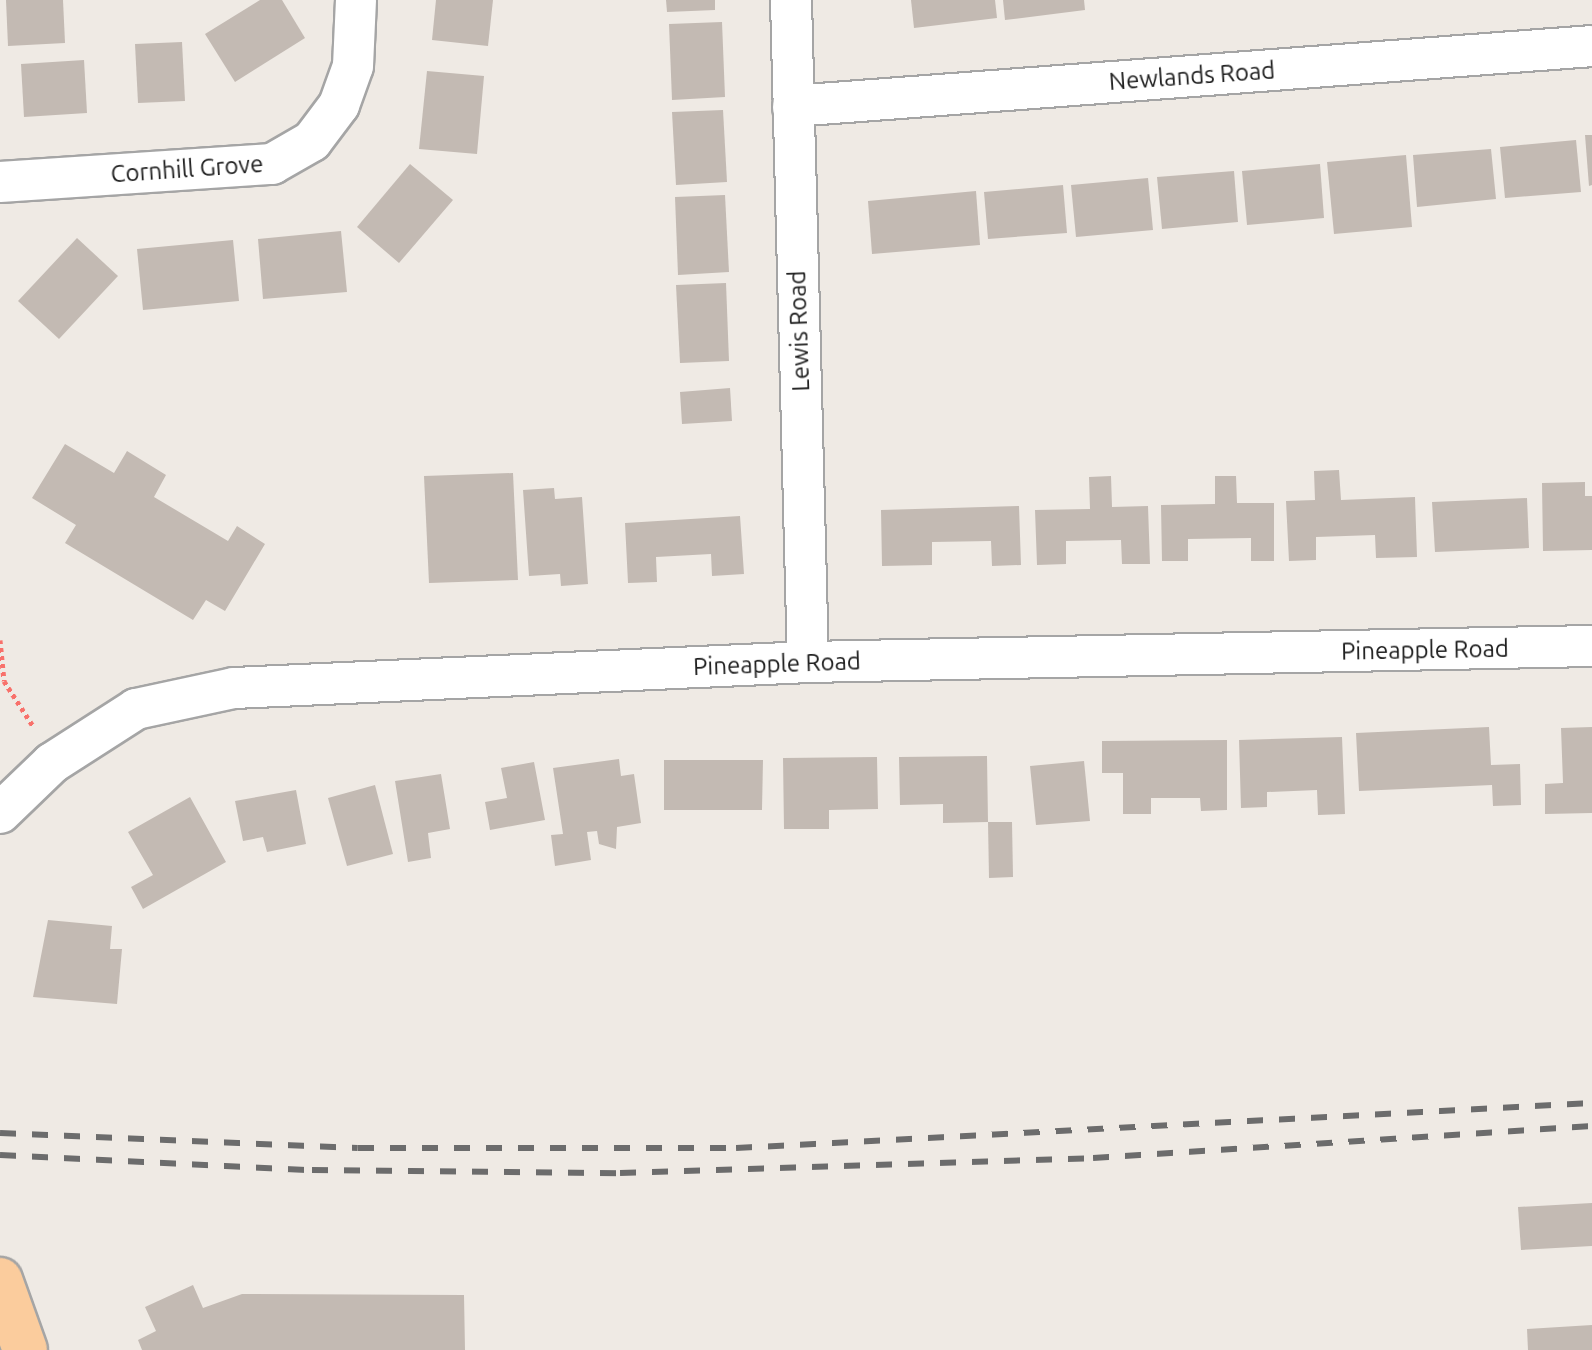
<!DOCTYPE html>
<style>
body{margin:0}
#map{position:relative;width:1592px;height:1350px;overflow:hidden;background:#efeae4;font-family:Ubuntu,sans-serif}
div>[style]{position:absolute}
.building>*{inset:0;background:#c3bab3}
.path>*{height:5px;margin-top:-2.5px;transform-origin:0;background:repeating-linear-gradient(90deg,#f8716b 0 4px,transparent 0 8px)}
.roads{filter:drop-shadow(2px 0 #a5a5a5) drop-shadow(-2px 0 #a5a5a5) drop-shadow(0 2px #a5a5a5) drop-shadow(0 -2px #a5a5a5)}
.minor>*{height:40px;margin:-20px;padding:0 20px;transform-origin:20px;border-radius:20px;background:#fff}
.primary>*{height:44px;margin:-22px;padding:0 22px;transform-origin:22px;border-radius:22px;background:#fbcc9d}
.rail>*{height:6px;margin-top:-3px;transform-origin:0;background:repeating-linear-gradient(90deg,#6c6c6c 0 16px,transparent 0 32px)}
span{translate:-50% -50%;white-space:nowrap;text-align:center;line-height:1.15;-webkit-text-stroke:6px #fff;paint-order:stroke}
.street-label{font-size:24px;color:#1e1e1e}
</style>
<div id="map">
<div class="building">
<i style="clip-path:polygon(6px 0,63px 0,65px 43px,8px 46px)"></i>
<i style="clip-path:polygon(260px 0,282px 0,305px 38px,235px 82px,205px 34px)"></i>
<i style="clip-path:polygon(436px 0,493px 0,488px 46px,432px 40px)"></i>
<i style="clip-path:polygon(666px 0,715px 0,715px 10px,667px 12px)"></i>
<i style="clip-path:polygon(911px 0,995px 0,997px 18px,914px 28px)"></i>
<i style="clip-path:polygon(1003px 0,1084px 0,1085px 10px,1005px 20px)"></i>
<i style="clip-path:polygon(722px 22px,725px 97px,672px 100px,669px 24px)"></i>
<i style="clip-path:polygon(182px 42px,185px 101px,138px 103px,135px 44px)"></i>
<i style="clip-path:polygon(84px 60px,87px 113px,24px 117px,21px 64px)"></i>
<i style="clip-path:polygon(427px 71px,484px 76px,477px 154px,419px 149px)"></i>
<i style="clip-path:polygon(723px 110px,727px 182px,676px 185px,672px 112px)"></i>
<i style="clip-path:polygon(1585px 135px,1592px 135px,1592px 185px,1589px 186px)"></i>
<i style="clip-path:polygon(1576px 140px,1581px 192px,1505px 198px,1500px 147px)"></i>
<i style="clip-path:polygon(1491px 149px,1496px 199px,1417px 207px,1413px 155px)"></i>
<i style="clip-path:polygon(1406px 155px,1412px 227px,1334px 234px,1327px 162px)"></i>
<i style="clip-path:polygon(410px 164px,453px 200px,399px 263px,357px 227px)"></i>
<i style="clip-path:polygon(1320px 164px,1324px 218px,1247px 225px,1242px 171px)"></i>
<i style="clip-path:polygon(1234px 171px,1238px 222px,1162px 229px,1157px 177px)"></i>
<i style="clip-path:polygon(1148px 178px,1153px 230px,1076px 237px,1071px 185px)"></i>
<i style="clip-path:polygon(1063px 185px,1067px 233px,988px 239px,984px 192px)"></i>
<i style="clip-path:polygon(976px 191px,980px 245px,872px 254px,868px 201px)"></i>
<i style="clip-path:polygon(725px 195px,729px 272px,678px 275px,675px 197px)"></i>
<i style="clip-path:polygon(341px 231px,347px 292px,263px 299px,258px 239px)"></i>
<i style="clip-path:polygon(77px 238px,118px 276px,59px 339px,18px 301px)"></i>
<i style="clip-path:polygon(233px 240px,239px 301px,143px 310px,137px 249px)"></i>
<i style="clip-path:polygon(726px 283px,729px 361px,680px 363px,676px 285px)"></i>
<i style="clip-path:polygon(730px 388px,732px 421px,682px 424px,680px 392px)"></i>
<i style="clip-path:polygon(65px 444px,114px 473px,127px 451px,166px 475px,154px 497px,228px 541px,237px 526px,265px 544px,225px 611px,206px 600px,193px 620px,65px 543px,76px 525px,32px 498px)"></i>
<i style="clip-path:polygon(1339px 470px,1341px 500px,1415px 497px,1417px 557px,1376px 558px,1375px 535px,1316px 537px,1316px 560px,1289px 561px,1286px 501px,1315px 500px,1314px 471px)"></i>
<i style="clip-path:polygon(513px 473px,518px 580px,429px 583px,424px 476px)"></i>
<i style="clip-path:polygon(1111px 476px,1112px 507px,1148px 506px,1150px 564px,1122px 564px,1121px 540px,1066px 541px,1066px 564px,1037px 565px,1035px 510px,1090px 509px,1089px 477px)"></i>
<i style="clip-path:polygon(1215px 476px,1236px 476px,1237px 503px,1274px 503px,1274px 561px,1251px 561px,1251px 538px,1188px 539px,1188px 561px,1162px 561px,1161px 505px,1215px 504px)"></i>
<i style="clip-path:polygon(1585px 482px,1585px 496px,1592px 496px,1592px 550px,1543px 551px,1542px 483px)"></i>
<i style="clip-path:polygon(554px 488px,555px 499px,582px 497px,588px 584px,561px 586px,560px 574px,529px 576px,523px 490px)"></i>
<i style="clip-path:polygon(1527px 498px,1529px 548px,1435px 552px,1432px 502px)"></i>
<i style="clip-path:polygon(1019px 506px,1021px 565px,992px 566px,991px 541px,932px 542px,932px 565px,882px 566px,881px 510px)"></i>
<i style="clip-path:polygon(740px 516px,744px 574px,712px 576px,711px 554px,656px 557px,657px 582px,628px 583px,625px 523px)"></i>
<i style="clip-path:polygon(1489px 727px,1491px 765px,1520px 764px,1521px 805px,1493px 806px,1492px 785px,1359px 791px,1356px 733px)"></i>
<i style="clip-path:polygon(1592px 727px,1592px 813px,1545px 814px,1545px 784px,1563px 783px,1561px 728px)"></i>
<i style="clip-path:polygon(1342px 737px,1345px 814px,1318px 815px,1317px 790px,1267px 792px,1267px 807px,1241px 808px,1239px 740px)"></i>
<i style="clip-path:polygon(1227px 740px,1227px 810px,1201px 811px,1200px 798px,1151px 798px,1151px 814px,1123px 814px,1123px 773px,1102px 773px,1102px 741px)"></i>
<i style="clip-path:polygon(987px 756px,988px 822px,943px 823px,943px 804px,900px 805px,899px 757px)"></i>
<i style="clip-path:polygon(877px 757px,878px 809px,829px 810px,829px 829px,784px 829px,783px 758px)"></i>
<i style="clip-path:polygon(619px 759px,621px 776px,634px 774px,641px 823px,617px 827px,616px 849px,599px 844px,597px 831px,587px 832px,591px 860px,555px 866px,551px 835px,563px 834px,553px 768px)"></i>
<i style="clip-path:polygon(664px 760px,763px 760px,762px 810px,664px 810px)"></i>
<i style="clip-path:polygon(1084px 761px,1090px 821px,1036px 825px,1030px 766px)"></i>
<i style="clip-path:polygon(534px 762px,545px 820px,490px 830px,485px 802px,507px 798px,501px 768px)"></i>
<i style="clip-path:polygon(441px 774px,450px 829px,428px 833px,431px 858px,408px 862px,395px 781px)"></i>
<i style="clip-path:polygon(375px 785px,393px 854px,347px 866px,328px 798px)"></i>
<i style="clip-path:polygon(296px 790px,306px 844px,267px 852px,263px 837px,243px 841px,235px 801px)"></i>
<i style="clip-path:polygon(190px 797px,226px 862px,143px 909px,131px 887px,153px 875px,128px 832px)"></i>
<i style="clip-path:polygon(988px 822px,1012px 822px,1013px 877px,989px 878px)"></i>
<i style="clip-path:polygon(48px 920px,112px 926px,110px 949px,122px 949px,117px 1004px,33px 997px)"></i>
<i style="clip-path:polygon(1592px 1203px,1592px 1246px,1521px 1250px,1518px 1207px)"></i>
<i style="clip-path:polygon(193px 1285px,203px 1308px,242px 1294px,464px 1295px,465px 1350px,142px 1350px,138px 1340px,156px 1331px,145px 1307px)"></i>
<i style="clip-path:polygon(1592px 1325px,1592px 1350px,1528px 1350px,1527px 1329px)"></i>
</div>
<div class="path">
<i style="left:0;top:640px;width:41px;rotate:84.4deg"></i>
<i style="left:4px;top:681px;width:54px;rotate:57.2deg"></i>
</div>
<div class="roads">
<div class="minor">
<i style="left:791px;top:0;width:662px;rotate:88.53deg"></i>
<i style="left:793px;top:106px;width:801px;rotate:-4.29deg"></i>
<i style="left:0;top:182px;width:273px;rotate:-3.8deg"></i>
<i style="left:272px;top:164px;width:46px;rotate:-29.9deg"></i>
<i style="left:312px;top:141px;width:45px;rotate:-53.1deg"></i>
<i style="left:339px;top:105px;width:41px;rotate:-70.3deg"></i>
<i style="left:353px;top:66px;width:66px;rotate:-87.4deg"></i>
<i style="left:0;top:813px;width:72px;rotate:-43.9deg"></i>
<i style="left:52px;top:763px;width:100px;rotate:-32.7deg"></i>
<i style="left:136px;top:709px;width:100px;rotate:-12.1deg"></i>
<i style="left:234px;top:688px;width:575px;rotate:-2.59deg"></i>
<i style="left:808px;top:662px;width:784px;rotate:-1.17deg"></i>
</div>
<div class="primary">
<i style="left:0;top:1280px;width:74px;rotate:70.3deg"></i>
</div>
</div>
<div class="rail">
<i style="left:0;top:1133px;width:358px;rotate:2.4deg"></i>
<i style="left:358px;top:1148px;width:378px"></i>
<i style="left:736px;top:1148px;width:857px;rotate:-3.01deg"></i>
<i style="left:0;top:1155px;width:312px;rotate:2.8deg"></i>
<i style="left:312px;top:1170px;width:308px;rotate:0.6deg"></i>
<i style="left:620px;top:1173px;width:473px;rotate:-1.8deg"></i>
<i style="left:1093px;top:1158px;width:500px;rotate:-3.67deg"></i>
</div>
<div class="street-label">
<span style="left:1192px;top:76px;rotate:-4deg">Newlands Road</span>
<span style="left:187px;top:169px;rotate:-4deg">Cornhill Grove</span>
<span style="left:799px;top:331px;rotate:-92deg">Lewis Road</span>
<span style="left:1425px;top:650px;rotate:-1deg">Pineapple Road</span>
<span style="left:777px;top:664px;rotate:-2deg">Pineapple Road</span>
</div>
</div>
